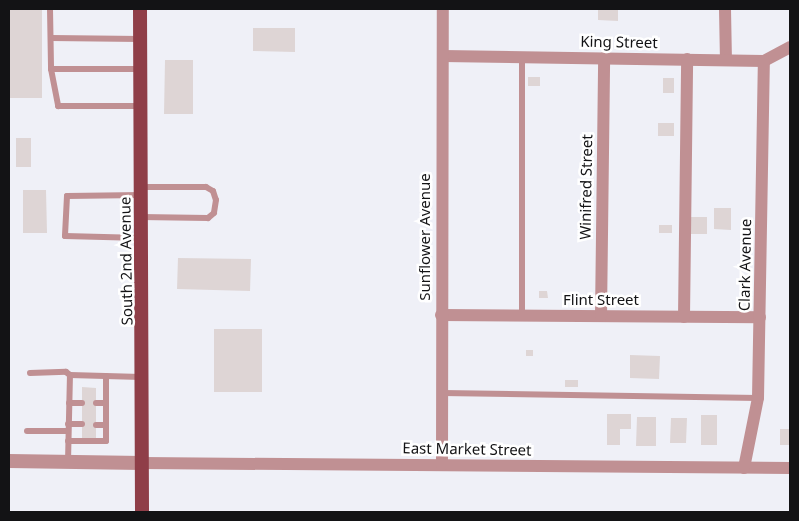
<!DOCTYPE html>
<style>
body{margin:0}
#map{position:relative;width:799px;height:521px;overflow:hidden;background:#eff0f7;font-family:"Noto Sans",sans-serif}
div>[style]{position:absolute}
.building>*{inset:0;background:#ded5d5}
.service>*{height:6px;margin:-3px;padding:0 3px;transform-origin:3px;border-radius:3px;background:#c09093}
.minor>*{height:12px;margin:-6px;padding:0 6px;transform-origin:6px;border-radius:6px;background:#c09093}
.tertiary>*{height:14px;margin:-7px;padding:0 7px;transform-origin:7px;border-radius:7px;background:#c09093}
.primary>*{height:14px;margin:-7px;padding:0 7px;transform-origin:7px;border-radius:7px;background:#8f3e48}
span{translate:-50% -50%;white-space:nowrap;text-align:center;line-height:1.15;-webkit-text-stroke:5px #fff;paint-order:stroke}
.street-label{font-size:15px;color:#131315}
.frame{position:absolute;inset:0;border:10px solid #131315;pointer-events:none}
</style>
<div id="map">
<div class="building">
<i style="clip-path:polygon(9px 9px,42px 9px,42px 98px,9px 98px)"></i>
<i style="clip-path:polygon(598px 9px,618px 9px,618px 21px,598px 20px)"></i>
<i style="clip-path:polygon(253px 28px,295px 28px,295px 52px,253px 51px)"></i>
<i style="clip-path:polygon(165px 60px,193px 60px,193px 114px,164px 114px)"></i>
<i style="clip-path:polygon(528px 77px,540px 77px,540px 86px,528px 86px)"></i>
<i style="clip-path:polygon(663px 78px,674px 78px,674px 93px,663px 93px)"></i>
<i style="clip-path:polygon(658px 123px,674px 123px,674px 136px,658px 136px)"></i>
<i style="clip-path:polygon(16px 138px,31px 138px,31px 167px,16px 167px)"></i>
<i style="clip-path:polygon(23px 190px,46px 190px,47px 233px,23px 233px)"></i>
<i style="clip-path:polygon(714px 208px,731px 208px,731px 230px,714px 229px)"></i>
<i style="clip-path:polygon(690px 217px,707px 217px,707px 234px,690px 234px)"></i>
<i style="clip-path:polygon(659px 225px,672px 225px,672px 233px,659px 233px)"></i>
<i style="clip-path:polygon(178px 258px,251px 259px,250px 291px,177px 289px)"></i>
<i style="clip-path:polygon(539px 291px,547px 291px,548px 298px,539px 298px)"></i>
<i style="clip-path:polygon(214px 329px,262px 329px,262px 392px,214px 392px)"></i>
<i style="clip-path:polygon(526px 350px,533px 350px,533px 356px,526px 356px)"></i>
<i style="clip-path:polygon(630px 355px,660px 356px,659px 379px,630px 378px)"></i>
<i style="clip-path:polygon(565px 380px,578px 380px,578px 387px,565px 387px)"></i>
<i style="clip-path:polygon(82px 387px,96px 388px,96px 438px,82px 438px)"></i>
<i style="clip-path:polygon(607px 414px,631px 414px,631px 429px,620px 429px,620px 445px,607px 445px)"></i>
<i style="clip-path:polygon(701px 415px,717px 415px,717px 445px,701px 445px)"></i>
<i style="clip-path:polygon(637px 417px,656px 417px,656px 446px,636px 446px)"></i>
<i style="clip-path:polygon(671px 418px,687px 418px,686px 443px,670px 443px)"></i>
<i style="clip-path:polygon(780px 429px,790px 429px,790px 445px,780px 445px)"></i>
</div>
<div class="service">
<i style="left:50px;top:9px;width:60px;rotate:89deg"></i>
<i style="left:51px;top:69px;width:38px;rotate:79deg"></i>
<i style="left:58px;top:106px;width:82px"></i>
<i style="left:51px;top:38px;width:89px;rotate:0.6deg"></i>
<i style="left:51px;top:69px;width:89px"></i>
<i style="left:141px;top:187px;width:65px"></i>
<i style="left:206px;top:187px;width:8px;rotate:30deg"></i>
<i style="left:213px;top:191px;width:9px;rotate:72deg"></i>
<i style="left:216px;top:200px;width:13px;rotate:99deg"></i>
<i style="left:214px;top:213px;width:8px;rotate:140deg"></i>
<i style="left:208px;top:218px;width:67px;rotate:-179.1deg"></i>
<i style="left:141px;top:195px;width:74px;rotate:179.2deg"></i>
<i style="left:67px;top:196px;width:40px;rotate:92.9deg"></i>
<i style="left:65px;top:236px;width:77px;rotate:1.5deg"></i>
<i style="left:522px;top:316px;width:259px;rotate:-90deg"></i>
<i style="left:30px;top:373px;width:36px;rotate:-2deg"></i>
<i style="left:66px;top:372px;width:5px;rotate:37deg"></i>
<i style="left:442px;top:393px;width:316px;rotate:0.9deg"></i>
<i style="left:69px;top:403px;width:13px"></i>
<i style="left:96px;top:403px;width:10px"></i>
<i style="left:68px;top:424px;width:14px"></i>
<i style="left:96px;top:425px;width:10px"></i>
<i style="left:27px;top:431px;width:41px"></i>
<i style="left:68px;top:441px;width:38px"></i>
<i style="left:106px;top:441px;width:65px;rotate:-90deg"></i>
<i style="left:68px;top:462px;width:87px;rotate:-88.7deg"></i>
<i style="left:70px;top:375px;width:71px;rotate:1.6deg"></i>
</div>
<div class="minor">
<i style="left:725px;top:9px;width:51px;rotate:88.9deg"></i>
<i style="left:443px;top:56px;width:321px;rotate:0.9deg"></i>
<i style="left:764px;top:61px;width:30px;rotate:-28deg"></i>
<i style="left:441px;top:315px;width:319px;rotate:0.4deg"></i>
<i style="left:601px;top:316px;width:258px;rotate:-89.3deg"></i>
<i style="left:684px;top:317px;width:258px;rotate:-89.3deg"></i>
<i style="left:142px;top:463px;width:648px;rotate:0.44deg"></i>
<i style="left:442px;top:465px;width:456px;rotate:-89.9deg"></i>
<i style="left:744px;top:468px;width:71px;rotate:-78.7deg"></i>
<i style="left:758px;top:398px;width:337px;rotate:-89deg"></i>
</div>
<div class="tertiary">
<i style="left:9px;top:461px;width:133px;rotate:0.9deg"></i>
</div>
<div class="primary">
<i style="left:140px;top:9px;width:503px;rotate:89.77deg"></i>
</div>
<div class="street-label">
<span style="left:619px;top:42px;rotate:1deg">King Street</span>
<span style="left:586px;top:187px;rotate:-89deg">Winifred Street</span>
<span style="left:425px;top:237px;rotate:-90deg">Sunflower Avenue</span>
<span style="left:126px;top:261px;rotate:-91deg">South 2nd Avenue</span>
<span style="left:745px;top:265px;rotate:-89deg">Clark Avenue</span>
<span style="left:601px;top:300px">Flint Street</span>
<span style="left:467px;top:449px;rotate:1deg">East Market Street</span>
</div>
<div class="frame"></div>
</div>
